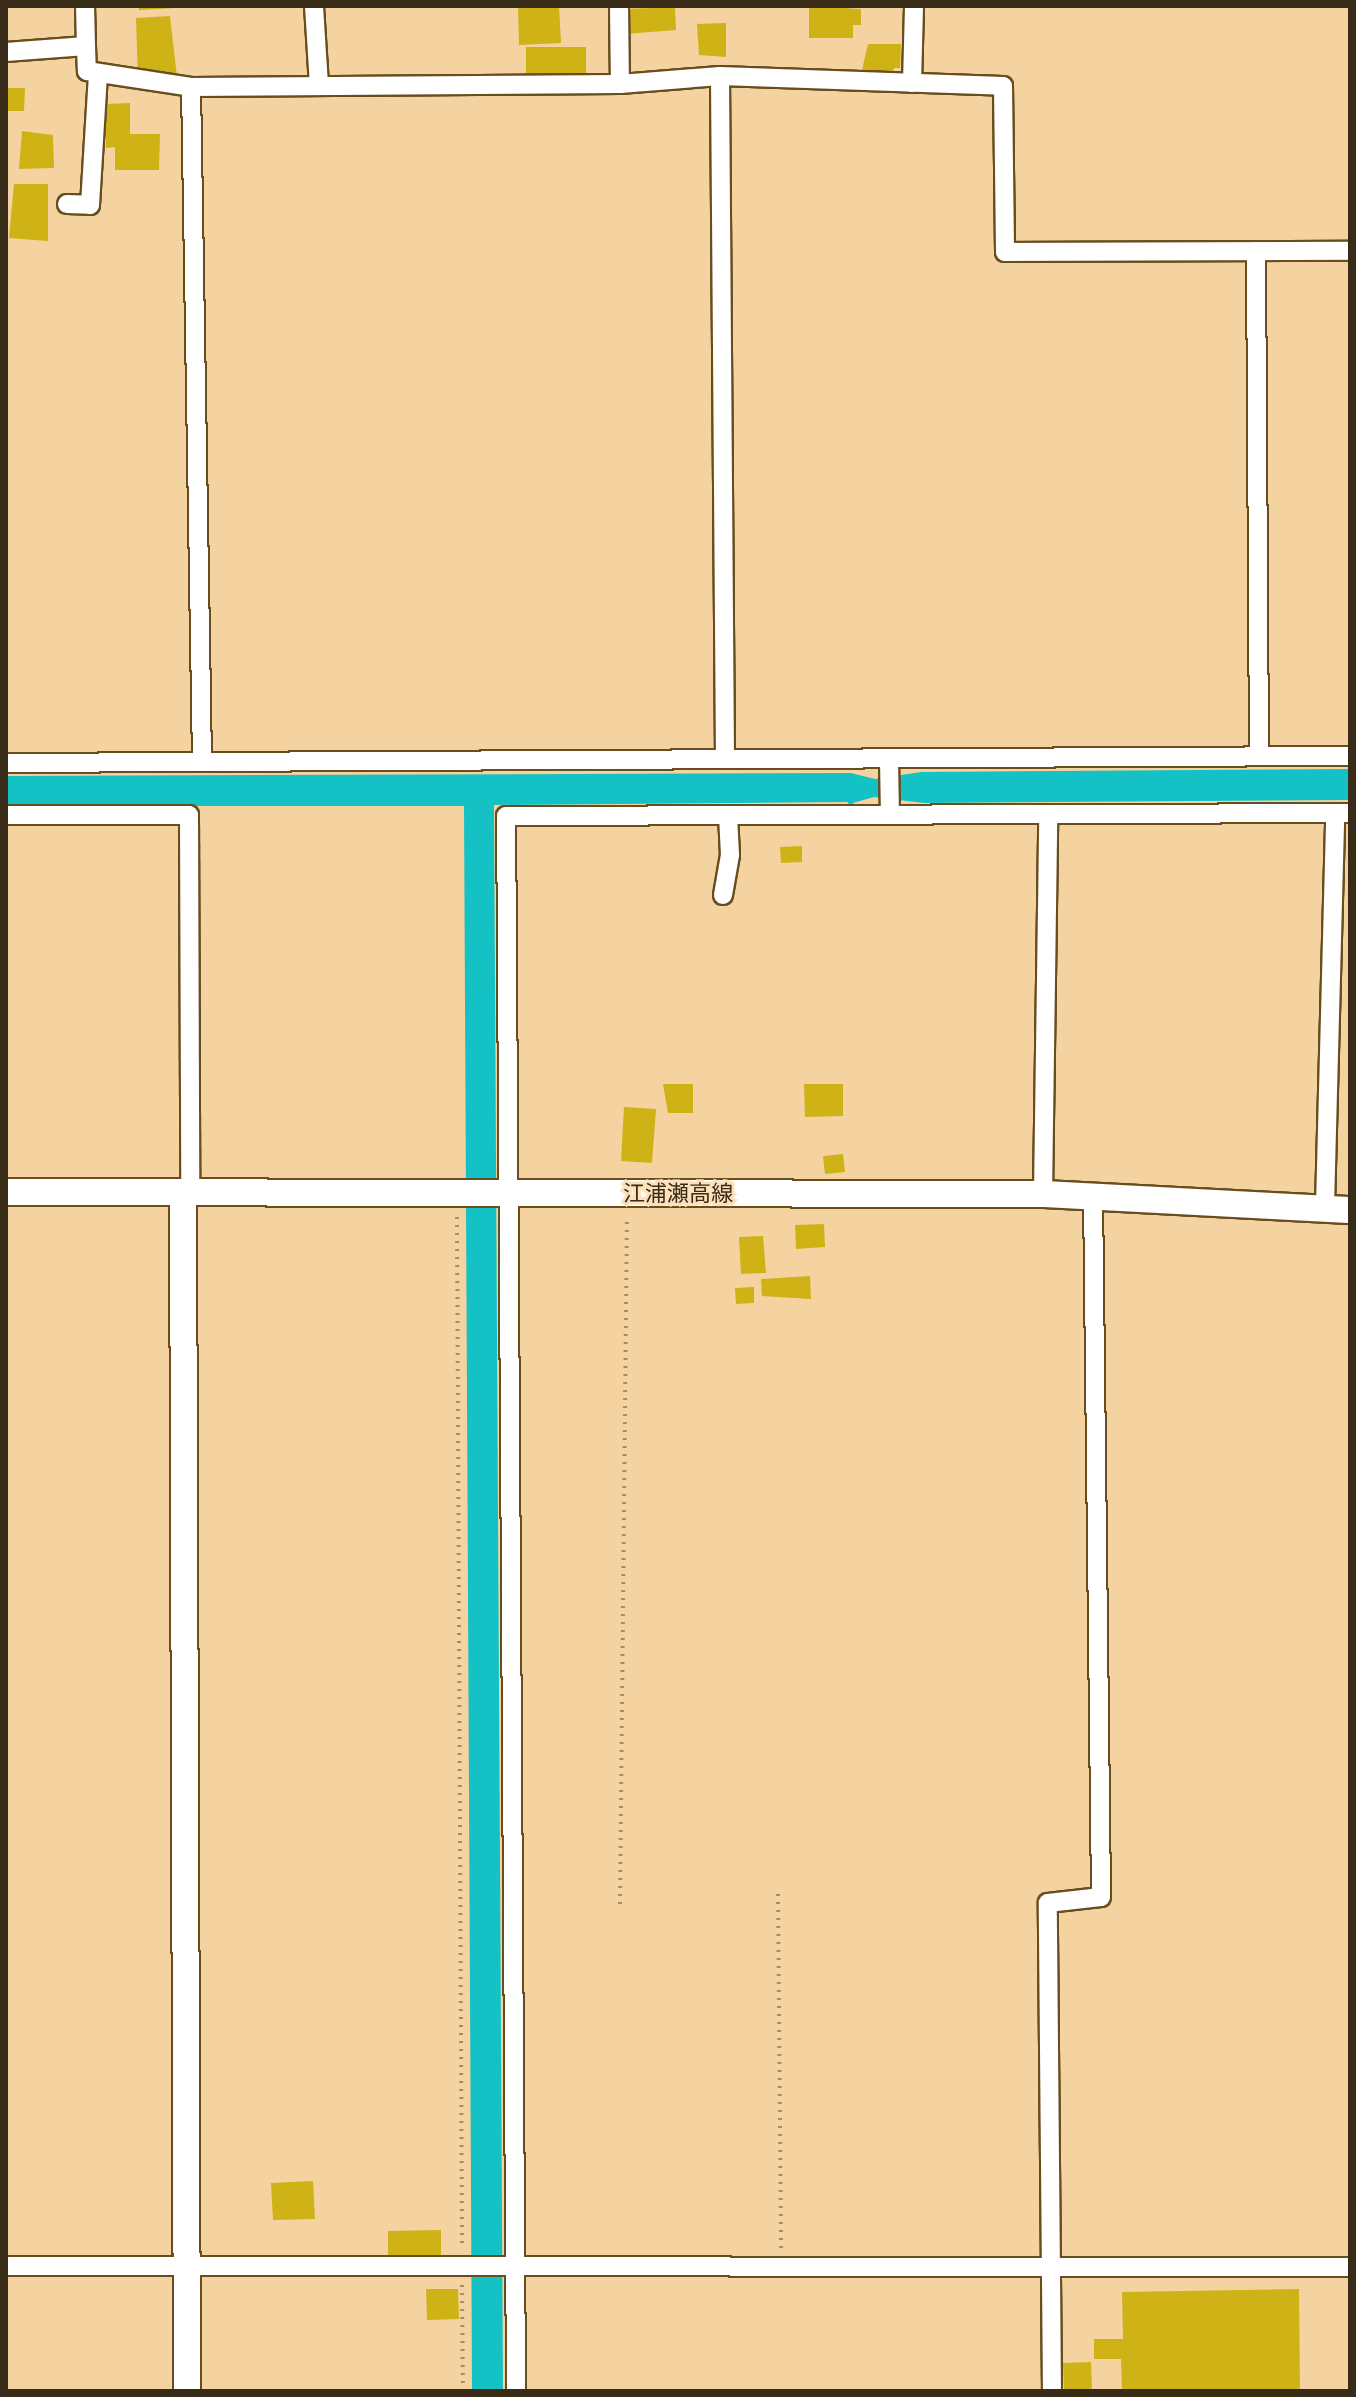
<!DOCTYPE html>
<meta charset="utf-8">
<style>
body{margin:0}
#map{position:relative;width:1356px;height:2397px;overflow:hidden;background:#f4d3a1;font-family:Rubik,"Noto Sans JP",sans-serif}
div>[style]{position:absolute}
.water>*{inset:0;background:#14c2c6}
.building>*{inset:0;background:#ceb216}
.path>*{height:4px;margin-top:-2px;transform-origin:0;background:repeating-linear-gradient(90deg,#a58d67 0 2px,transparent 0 8px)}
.roads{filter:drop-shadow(2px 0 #6a4d1e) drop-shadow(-2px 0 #6a4d1e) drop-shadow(0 2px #6a4d1e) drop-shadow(0 -2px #6a4d1e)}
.street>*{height:18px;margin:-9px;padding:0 9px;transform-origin:9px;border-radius:9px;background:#fff}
.secondary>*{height:26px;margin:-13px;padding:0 13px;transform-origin:13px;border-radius:13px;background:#fff}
span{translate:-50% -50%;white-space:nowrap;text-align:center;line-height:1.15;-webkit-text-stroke:6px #fce1ba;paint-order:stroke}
.street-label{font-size:22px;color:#382b17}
.frame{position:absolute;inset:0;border:8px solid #382b17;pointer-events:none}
</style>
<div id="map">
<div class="water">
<i style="clip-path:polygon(1350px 769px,1350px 800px,924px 803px,874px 797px,853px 803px,853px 808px,847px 802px,494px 805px,503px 2391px,472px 2391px,464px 806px,6px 806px,6px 776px,851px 773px,875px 779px,921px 772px)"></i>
</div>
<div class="building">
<i style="clip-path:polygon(139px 6px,176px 6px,176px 8px,139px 10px)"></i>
<i style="clip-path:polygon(518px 6px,559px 6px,561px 43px,519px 45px)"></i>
<i style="clip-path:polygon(809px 6px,861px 9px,861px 25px,853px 25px,853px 38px,809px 38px)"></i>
<i style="clip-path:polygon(675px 7px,676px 30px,625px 34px,624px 9px)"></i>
<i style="clip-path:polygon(170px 16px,177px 77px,138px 81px,136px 18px)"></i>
<i style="clip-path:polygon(726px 23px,726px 57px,699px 55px,697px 24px)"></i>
<i style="clip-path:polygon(868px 44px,901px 44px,900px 68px,894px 68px,893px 73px,862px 70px)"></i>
<i style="clip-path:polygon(526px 47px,586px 47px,586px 76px,526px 77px)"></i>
<i style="clip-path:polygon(6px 88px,25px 88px,24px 111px,6px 111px)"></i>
<i style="clip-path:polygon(130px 103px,130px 134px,160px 134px,159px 170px,115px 170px,115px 147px,106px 148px,105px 104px)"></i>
<i style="clip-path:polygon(22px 131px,53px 135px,54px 168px,19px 169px)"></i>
<i style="clip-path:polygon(14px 184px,48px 184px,48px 241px,9px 238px)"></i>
<i style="clip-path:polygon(802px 846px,802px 862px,781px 863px,780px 847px)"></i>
<i style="clip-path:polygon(663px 1084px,693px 1084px,693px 1113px,668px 1113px)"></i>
<i style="clip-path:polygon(804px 1084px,843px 1084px,843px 1116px,805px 1117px)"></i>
<i style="clip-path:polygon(624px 1107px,656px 1109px,652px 1163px,621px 1161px)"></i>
<i style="clip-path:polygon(843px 1154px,845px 1172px,825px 1174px,823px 1156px)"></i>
<i style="clip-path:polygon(824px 1224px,825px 1247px,796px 1249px,795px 1225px)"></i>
<i style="clip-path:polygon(763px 1236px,766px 1273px,741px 1274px,739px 1237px)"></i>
<i style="clip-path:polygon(810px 1276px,811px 1299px,762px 1296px,761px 1279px)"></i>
<i style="clip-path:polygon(754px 1287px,754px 1303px,736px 1304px,735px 1288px)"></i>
<i style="clip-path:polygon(313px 2181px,315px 2219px,273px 2220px,271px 2183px)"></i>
<i style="clip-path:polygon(441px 2230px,441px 2262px,388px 2262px,388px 2231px)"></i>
<i style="clip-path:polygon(426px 2289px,458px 2289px,459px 2319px,427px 2320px)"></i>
<i style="clip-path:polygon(1299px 2289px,1300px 2391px,1122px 2391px,1121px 2359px,1094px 2359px,1094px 2339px,1123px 2339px,1122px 2292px)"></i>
<i style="clip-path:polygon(1091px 2362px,1092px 2391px,1064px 2391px,1063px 2363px)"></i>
</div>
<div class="path">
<i style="left:457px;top:1217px;width:1032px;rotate:89.72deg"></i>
<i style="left:778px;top:1894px;width:354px;rotate:89.5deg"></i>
<i style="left:620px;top:1904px;width:687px;rotate:-89.42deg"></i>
<i style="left:462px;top:2285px;width:106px;rotate:89.5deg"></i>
</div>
<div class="roads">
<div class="street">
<i style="left:314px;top:6px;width:80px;rotate:86.4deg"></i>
<i style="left:619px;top:6px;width:78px;rotate:89.3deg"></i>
<i style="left:86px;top:46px;width:25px;rotate:88deg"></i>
<i style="left:87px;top:71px;width:105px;rotate:8.7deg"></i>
<i style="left:6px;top:52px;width:80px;rotate:-4.3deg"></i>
<i style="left:86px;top:46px;width:40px;rotate:-91.4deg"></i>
<i style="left:720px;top:76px;width:683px;rotate:89.58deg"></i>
<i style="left:912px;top:83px;width:77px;rotate:-88.5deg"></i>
<i style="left:67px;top:204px;width:23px;rotate:2deg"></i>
<i style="left:90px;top:205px;width:132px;rotate:-86.5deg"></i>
<i style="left:1256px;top:251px;width:505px;rotate:89.66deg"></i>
<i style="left:889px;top:759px;width:56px;rotate:89deg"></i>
<i style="left:202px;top:762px;width:675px;rotate:-90.93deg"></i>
<i style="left:191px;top:87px;width:429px;rotate:-0.4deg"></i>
<i style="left:620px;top:84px;width:100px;rotate:-4.6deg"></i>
<i style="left:720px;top:76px;width:283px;rotate:2deg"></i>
<i style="left:1003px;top:86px;width:166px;rotate:89.3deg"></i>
<i style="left:1005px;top:252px;width:345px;rotate:-0.2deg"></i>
<i style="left:6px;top:763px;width:1344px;rotate:-0.3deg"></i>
<i style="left:6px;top:815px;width:183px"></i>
<i style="left:189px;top:815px;width:378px;rotate:89.8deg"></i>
<i style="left:723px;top:895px;width:41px;rotate:-80.1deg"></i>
<i style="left:730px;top:855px;width:40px;rotate:-92.9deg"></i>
<i style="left:1043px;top:1194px;width:380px;rotate:-89.2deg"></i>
<i style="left:1325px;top:1206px;width:393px;rotate:-88.5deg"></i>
<i style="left:6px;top:2266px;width:1344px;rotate:0.04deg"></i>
<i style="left:516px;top:2391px;width:1575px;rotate:-90.36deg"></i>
<i style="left:506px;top:816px;width:844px;rotate:-0.2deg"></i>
<i style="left:1052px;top:2391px;width:488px;rotate:-90.5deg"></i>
<i style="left:1048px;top:1903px;width:53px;rotate:-6.5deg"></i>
<i style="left:1101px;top:1897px;width:702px;rotate:-90.65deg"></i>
</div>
<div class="secondary">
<i style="left:6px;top:1192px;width:1037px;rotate:0.11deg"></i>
<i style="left:1043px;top:1194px;width:307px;rotate:3deg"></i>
<i style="left:183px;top:1193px;width:1198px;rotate:89.81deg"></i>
</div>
</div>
<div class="street-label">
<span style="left:678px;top:1194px">江浦瀬高線</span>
</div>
<div class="frame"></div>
</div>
